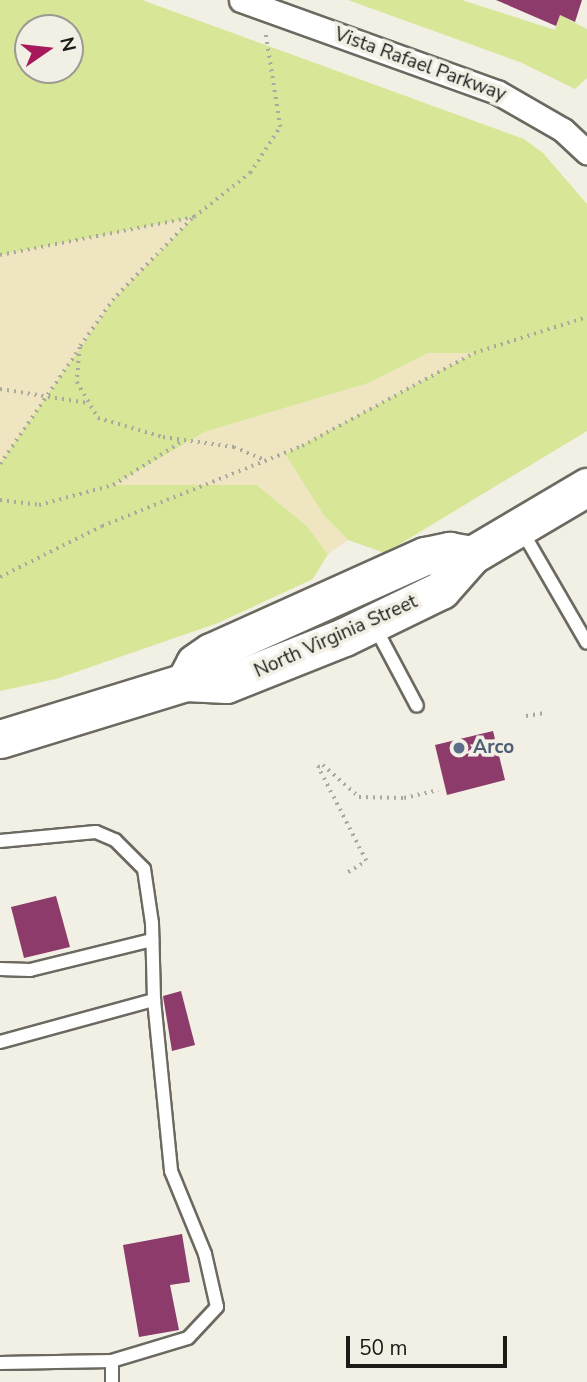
<!DOCTYPE html>
<style>
body{margin:0}
#map{position:relative;width:587px;height:1382px;overflow:hidden;background:#f2efe5;font-family:"Nunito Sans",sans-serif}
div>[style]{position:absolute}
.green>*{inset:0;background:#d8e797}
.sand>*{inset:0;background:#efe5c0}
.building>*{inset:0;background:#8d3b6a}
.path>*{height:3.5px;margin-top:-1.75px;transform-origin:0;background:repeating-linear-gradient(90deg,#aaa8a0 0 2px,transparent 0 7px)}
.roads{filter:drop-shadow(2px 0 #6b6960) drop-shadow(-2px 0 #6b6960) drop-shadow(0 2px #6b6960) drop-shadow(0 -2px #6b6960)}
.service>*{height:12px;margin:-6px;padding:0 6px;transform-origin:6px;border-radius:6px;background:#fff}
.minor>*{height:23px;margin:-11.5px;padding:0 11.5px;transform-origin:11.5px;border-radius:11.5px;background:#fff}
.primary>*{height:37px;margin:-18.5px;padding:0 18.5px;transform-origin:18.5px;border-radius:18.5px;background:#fff}
.dots>*{width:19px;height:19px;translate:-50% -50%;box-sizing:border-box;border:4px solid #f2efe5;border-radius:50%}
span{translate:-50% -50%;white-space:nowrap;text-align:center;line-height:1.15;-webkit-text-stroke:7px #f2efe5;paint-order:stroke}
.street-label{font-size:19px;color:#1c1b17}
.service-label{font-size:19px;color:#4e5e75;font-weight:700}
.left{translate:0 -50%;text-align:left}
.north{position:absolute;left:14px;top:14px;width:70px;height:70px;box-sizing:border-box;background:#f2efe5;border:2px solid #9c9a93;border-radius:50%;rotate:76deg;font-size:19px;font-weight:700;line-height:28px;text-align:center;color:#1c1b17}
.north::after{content:'';display:block;margin:auto;width:24px;height:32px;background:#a7195a;clip-path:polygon(50% 0,100% 100%,50% 72%,0 100%)}
.scale{position:absolute;left:346px;top:1336px;width:161px;height:32px;box-sizing:border-box;border:4px solid #1c1b17;border-top:0;padding-left:9px;font-size:21px;line-height:24px;white-space:nowrap;color:#1c1b17;-webkit-text-stroke:5px #f2efe5;paint-order:stroke}
</style>
<div id="map">
<div class="green">
<i style="clip-path:polygon(evenodd,0 0,142px 0,524px 139px,543px 153px,587px 204px,587px 431px,385px 553px,348px 540px,324px 516px,285px 454px,473px 353px,428px 353px,369px 383px,205px 432px,115px 485px,257px 485px,307px 526px,328px 554px,313px 579px,218px 623px,56px 679px,0 691px,0 0,28px 28px,70px 28px,70px 70px,28px 70px,28px 28px)"></i>
<i style="clip-path:polygon(348px 0,462px 0,555px 30px,560px 15px,587px 29px,587px 78px,575px 89px,520px 62px)"></i>
</div>
<div class="sand">
<i style="clip-path:polygon(194px 217px,114px 299px,0 464px,0 255px)"></i>
<i style="clip-path:polygon(428px 353px,474px 353px,285px 454px,324px 516px,348px 540px,328px 554px,307px 526px,257px 485px,113px 485px,205px 432px,369px 383px)"></i>
</div>
<div class="building">
<i style="clip-path:polygon(496px 0,582px 0,575px 22px,560px 15px,556px 26px)"></i>
<i style="clip-path:polygon(493px 731px,505px 780px,447px 795px,435px 745px)"></i>
<i style="clip-path:polygon(56px 896px,70px 947px,24px 958px,11px 907px)"></i>
<i style="clip-path:polygon(181px 991px,195px 1045px,172px 1051px,163px 996px)"></i>
<i style="clip-path:polygon(182px 1234px,190px 1282px,170px 1285px,179px 1330px,139px 1337px,123px 1245px)"></i>
</div>
<div class="path">
<i style="left:192px;top:219px;width:112px;rotate:134.3deg"></i>
<i style="left:114px;top:299px;width:59px;rotate:125.3deg"></i>
<i style="left:80px;top:347px;width:35px;rotate:95deg"></i>
<i style="left:77px;top:382px;width:42px;rotate:59.7deg"></i>
<i style="left:98px;top:418px;width:68px;rotate:16.3deg"></i>
<i style="left:163px;top:437px;width:72px;rotate:8deg"></i>
<i style="left:234px;top:447px;width:33px;rotate:23deg"></i>
<i style="left:0;top:255px;width:198px;rotate:-11.1deg"></i>
<i style="left:194px;top:217px;width:71px;rotate:-38.2deg"></i>
<i style="left:250px;top:173px;width:55px;rotate:-56.9deg"></i>
<i style="left:280px;top:127px;width:97px;rotate:-98.9deg"></i>
<i style="left:0;top:389px;width:89px;rotate:9deg"></i>
<i style="left:0;top:464px;width:140px;rotate:-55.5deg"></i>
<i style="left:0;top:500px;width:39px;rotate:7deg"></i>
<i style="left:39px;top:505px;width:77px;rotate:-15.1deg"></i>
<i style="left:113px;top:485px;width:84px;rotate:-32.4deg"></i>
<i style="left:0;top:577px;width:114px;rotate:-26.6deg"></i>
<i style="left:102px;top:526px;width:215px;rotate:-21.8deg"></i>
<i style="left:302px;top:446px;width:196px;rotate:-28.4deg"></i>
<i style="left:474px;top:353px;width:119px;rotate:-17.7deg"></i>
<i style="left:526px;top:716px;width:19px;rotate:-9deg"></i>
<i style="left:348px;top:872px;width:21px;rotate:-31deg"></i>
<i style="left:366px;top:861px;width:106px;rotate:-117.1deg"></i>
<i style="left:318px;top:767px;width:5px;rotate:-22deg"></i>
<i style="left:323px;top:765px;width:48px;rotate:41.6deg"></i>
<i style="left:359px;top:797px;width:45px;rotate:1.3deg"></i>
<i style="left:404px;top:798px;width:35px;rotate:-13deg"></i>
</div>
<div class="roads">
<div class="service">
<i style="left:522px;top:531px;width:129px;rotate:59.9deg"></i>
<i style="left:375px;top:627px;width:89px;rotate:62deg"></i>
<i style="left:0;top:841px;width:96px;rotate:-5.4deg"></i>
<i style="left:96px;top:832px;width:21px;rotate:23deg"></i>
<i style="left:115px;top:840px;width:41px;rotate:45deg"></i>
<i style="left:144px;top:869px;width:55px;rotate:81.6deg"></i>
<i style="left:152px;top:923px;width:77px;rotate:88.5deg"></i>
<i style="left:154px;top:1000px;width:172px;rotate:84.3deg"></i>
<i style="left:171px;top:1171px;width:90px;rotate:67.7deg"></i>
<i style="left:205px;top:1254px;width:54px;rotate:77.2deg"></i>
<i style="left:217px;top:1307px;width:42px;rotate:133.1deg"></i>
<i style="left:188px;top:1338px;width:79px;rotate:163.2deg"></i>
<i style="left:112px;top:1361px;width:112px;rotate:179deg"></i>
<i style="left:0;top:969px;width:30px;rotate:2deg"></i>
<i style="left:30px;top:970px;width:126px;rotate:-13.8deg"></i>
<i style="left:0;top:1042px;width:160px;rotate:-15.3deg"></i>
<i style="left:112px;top:1361px;width:21px;rotate:90deg"></i>
</div>
<div class="minor">
<i style="left:241px;top:0;width:272px;rotate:19.8deg"></i>
<i style="left:497px;top:92px;width:76px;rotate:29.9deg"></i>
<i style="left:563px;top:130px;width:33px;rotate:43deg"></i>
</div>
<div class="primary">
<i style="left:185px;top:682px;width:21px;rotate:-62deg"></i>
<i style="left:195px;top:663px;width:19px;rotate:-35deg"></i>
<i style="left:211px;top:652px;width:235px;rotate:-24.2deg"></i>
<i style="left:425px;top:556px;width:25px;rotate:-12deg"></i>
<i style="left:449px;top:551px;width:23px;rotate:10deg"></i>
<i style="left:0;top:739px;width:194px;rotate:-17.1deg"></i>
<i style="left:185px;top:682px;width:41px;rotate:2.8deg"></i>
<i style="left:226px;top:684px;width:127px;rotate:-21.7deg"></i>
<i style="left:344px;top:637px;width:108px;rotate:-25.9deg"></i>
<i style="left:441px;top:590px;width:47px;rotate:-48.5deg"></i>
<i style="left:472px;top:555px;width:134px;rotate:-30.6deg"></i>
</div>
</div>
<div class="dots">
<i style="left:459px;top:748px;background:#5c6f8a"></i>
</div>
<div class="street-label">
<span style="left:420px;top:65px;rotate:20deg">Vista Rafael Parkway</span>
<span style="left:336px;top:637px;rotate:-24deg">North Virginia Street</span>
</div>
<div class="service-label">
<span class="left" style="left:473px;top:748px">Arco</span>
</div>
<div class="north">N</div>
<div class="scale">50 m</div>
</div>
